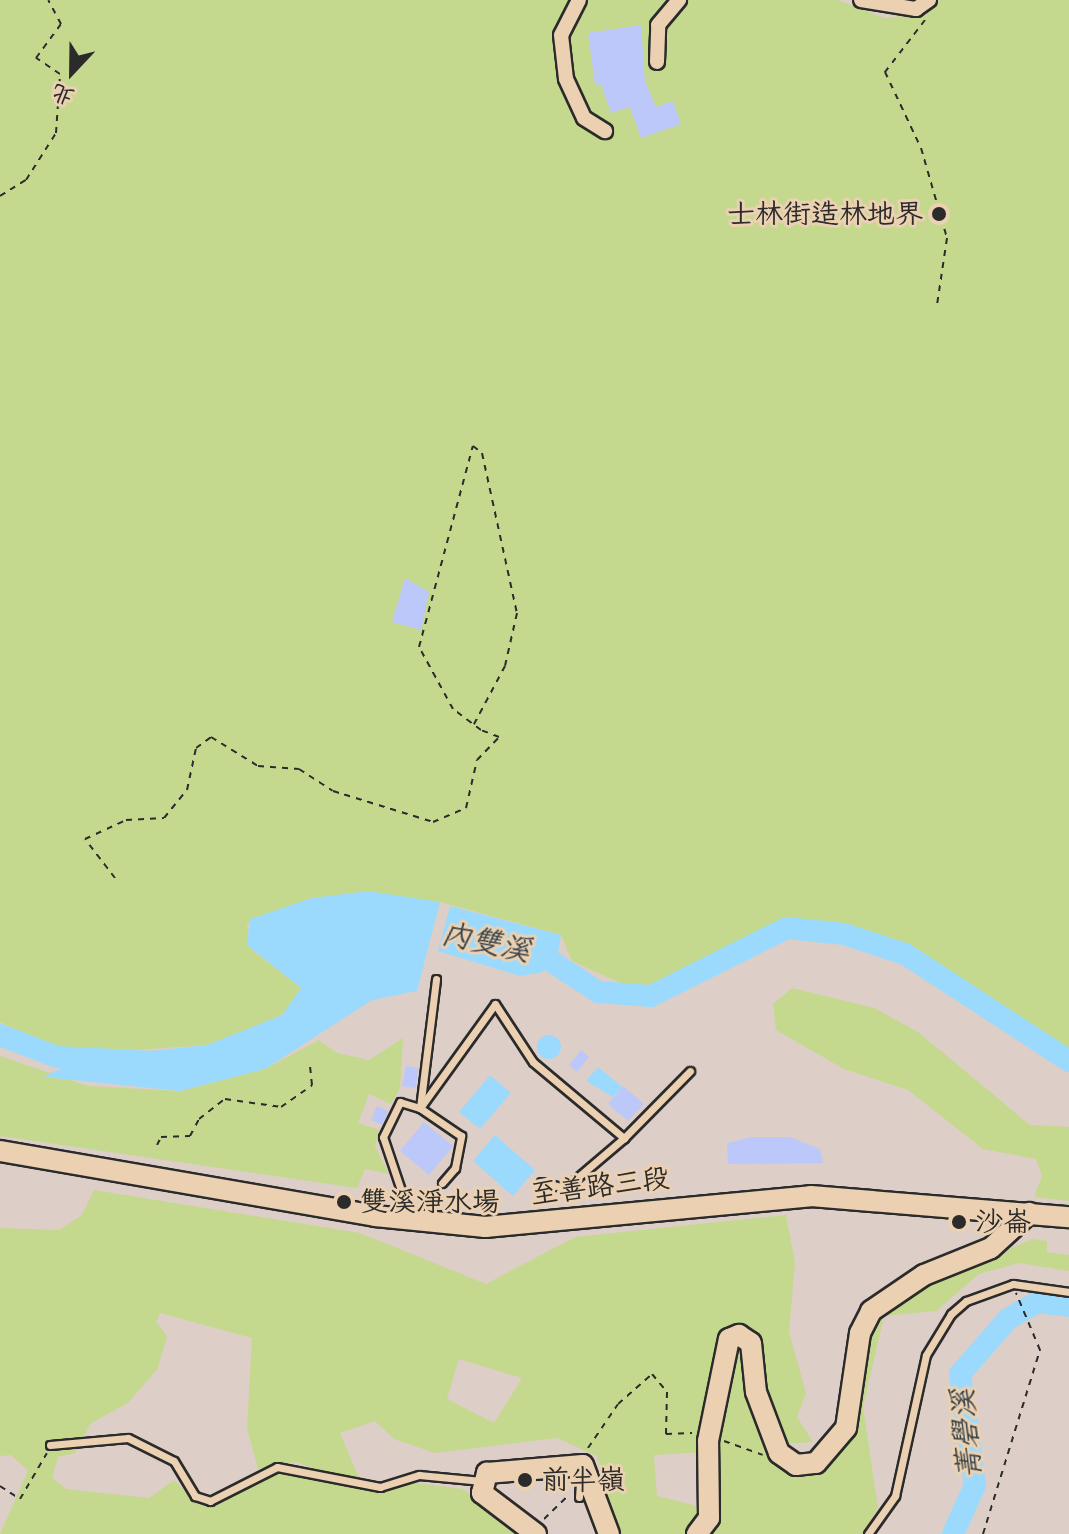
<!DOCTYPE html>
<meta charset="utf-8">
<style>
body{margin:0}
#map{position:relative;width:1069px;height:1534px;overflow:hidden;background:#ddcec7;font-family:Sriracha,"LXGW WenKai TC",sans-serif}
div>[style]{position:absolute}
.green>*{inset:0;background:#c4d98e}
.water>*{inset:0;background:#9cdafd}
.round{border-radius:50%}
.river>*{height:22px;margin:-11px;padding:0 11px;transform-origin:11px;border-radius:11px;background:#9cdafd}
.building>*{inset:0;background:#bcc8f9}
.path>*{height:2px;margin-top:-1px;transform-origin:0;background:repeating-linear-gradient(90deg,#2b2b2b 0 6px,transparent 0 12px)}
.roads{filter:drop-shadow(2px 0 #2b2b2b) drop-shadow(-2px 0 #2b2b2b) drop-shadow(0 2px #2b2b2b) drop-shadow(0 -2px #2b2b2b)}
.lane>*{height:7px;margin:-3.5px;padding:0 3.5px;transform-origin:3.5px;border-radius:3.5px;background:#ebd1b2}
.street>*{height:14px;margin:-7px;padding:0 7px;transform-origin:7px;border-radius:7px;background:#ebd1b2}
.secondary>*{height:20px;margin:-10px;padding:0 10px;transform-origin:10px;border-radius:10px;background:#ebd1b2}
.dots>*{width:22px;height:22px;translate:-50% -50%;box-sizing:border-box;border:4px solid #ebd1b2;border-radius:50%}
span{translate:-50% -50%;white-space:nowrap;text-align:center;line-height:1.15;-webkit-text-stroke:6px #ebd1b2;paint-order:stroke}
.poi-label{font-size:28px;color:#2b2b2b}
.right{translate:-100% -50%;text-align:right}
.left{translate:0 -50%;text-align:left}
.street-label{font-size:28px;color:#2b2b2b}
.water-label{font-size:30px;color:#3c454a;font-style:italic}
.north{position:absolute;left:32px;top:32px;width:80px;height:80px;-webkit-text-stroke:6px #ebd1b2;paint-order:stroke;rotate:202deg;font-size:22px;font-weight:700;line-height:32px;text-align:center;color:#2b2b2b}
.north::after{content:'';display:block;margin:auto;width:28px;height:36px;background:#2b2b2b;clip-path:polygon(50% 0,100% 100%,50% 72%,0 100%)}
</style>
<div id="map">
<div class="green">
<i style="clip-path:polygon(0 0,838px 0,885px 18px,913px 15px,940px 0,1069px 0,1069px 1052px,955px 976px,852px 925px,786px 919px,658px 984px,627px 986px,572px 961px,561px 935px,440px 902px,312px 898px,247px 924px,250px 948px,301px 988px,292px 1009px,257px 1027px,207px 1045px,92px 1053px,52px 1047px,0 1022px)"></i>
<i style="clip-path:polygon(792px 988px,874px 1008px,918px 1032px,1030px 1125px,1069px 1127px,1069px 1201px,1034px 1197px,1042px 1176px,1036px 1159px,983px 1149px,908px 1090px,844px 1069px,776px 1030px,773px 1004px)"></i>
<i style="clip-path:polygon(403px 1038px,400px 1088px,391px 1104px,369px 1094px,358px 1123px,379px 1130px,375px 1146px,389px 1174px,365px 1169px,357px 1188px,0 1136px,0 1056px,88px 1086px,180px 1091px,265px 1069px,319px 1040px,337px 1053px,369px 1060px)"></i>
<i style="clip-path:polygon(evenodd,94px 1190px,360px 1233px,486px 1284px,575px 1237px,786px 1215px,795px 1263px,789px 1332px,806px 1393px,797px 1417px,813px 1442px,785px 1444px,786px 1468px,804px 1477px,843px 1451px,874px 1327px,881px 1315px,905px 1296px,1032px 1239px,1047px 1241px,1047px 1252px,1069px 1255px,1069px 1271px,1019px 1263px,979px 1274px,936px 1311px,884px 1316px,863px 1407px,878px 1508px,862px 1534px,615px 1534px,597px 1456px,557px 1438px,435px 1453px,394px 1439px,375px 1421px,340px 1433px,359px 1478px,354px 1483px,296px 1462px,258px 1469px,247px 1428px,252px 1338px,160px 1313px,156px 1322px,167px 1336px,158px 1368px,128px 1403px,91px 1423px,75px 1453px,58px 1457px,52px 1478px,66px 1489px,149px 1498px,174px 1480px,194px 1500px,216px 1504px,277px 1470px,375px 1491px,417px 1483px,463px 1489px,523px 1534px,0 1534px,28px 1471px,11px 1455px,0 1456px,0 1228px,59px 1230px,82px 1215px,94px 1190px,459px 1359px,522px 1378px,494px 1423px,447px 1399px,459px 1359px,94px 1190px,710px 1452px,714px 1510px,657px 1496px,654px 1455px,710px 1452px)"></i>
</div>
<div class="water">
<i style="clip-path:polygon(368px 891px,440px 902px,417px 991px,372px 1000px,265px 1069px,180px 1091px,44px 1077px,67px 1065px,122px 1066px,140px 1052px,207px 1045px,282px 1015px,301px 988px,247px 945px,250px 919px,312px 898px)"></i>
<i style="clip-path:polygon(450px 906px,561px 935px,558px 953px,543px 972px,520px 976px,438px 951px)"></i>
<i class="round" style="left:537px;top:1035px;width:24px;height:24px"></i>
<i style="clip-path:polygon(598px 1067px,622px 1087px,613px 1097px,586px 1081px)"></i>
<i style="clip-path:polygon(490px 1075px,511px 1093px,480px 1129px,459px 1112px)"></i>
<i style="clip-path:polygon(495px 1135px,535px 1170px,513px 1196px,473px 1161px)"></i>
</div>
<div class="river">
<i style="left:528px;top:946px;width:84px;rotate:33.3deg"></i>
<i style="left:598px;top:992px;width:53px;rotate:4.3deg"></i>
<i style="left:651px;top:996px;width:152px;rotate:-26.6deg"></i>
<i style="left:787px;top:928px;width:57px;rotate:6deg"></i>
<i style="left:844px;top:934px;width:64px;rotate:18.2deg"></i>
<i style="left:905px;top:954px;width:196px;rotate:33.1deg"></i>
<i style="left:0;top:1035px;width:61px;rotate:21.1deg"></i>
<i style="left:57px;top:1057px;width:96px;rotate:3deg"></i>
<i style="left:953px;top:1534px;width:54px;rotate:-65.8deg"></i>
<i style="left:975px;top:1485px;width:112px;rotate:-97.7deg"></i>
<i style="left:960px;top:1374px;width:73px;rotate:-48.9deg"></i>
<i style="left:1008px;top:1319px;width:34px;rotate:-30deg"></i>
<i style="left:1037px;top:1302px;width:32px;rotate:7deg"></i>
</div>
<div class="building">
<i style="clip-path:polygon(641px 25px,645px 81px,656px 107px,673px 101px,681px 124px,641px 138px,630px 107px,611px 113px,601px 84px,595px 85px,588px 33px)"></i>
<i style="clip-path:polygon(405px 578px,429px 592px,421px 630px,392px 622px)"></i>
<i style="clip-path:polygon(581px 1050px,589px 1057px,577px 1072px,569px 1065px)"></i>
<i style="clip-path:polygon(406px 1066px,418px 1068px,416px 1088px,402px 1086px)"></i>
<i style="clip-path:polygon(623px 1086px,644px 1104px,628px 1121px,608px 1104px)"></i>
<i style="clip-path:polygon(377px 1106px,388px 1111px,382px 1125px,371px 1120px)"></i>
<i style="clip-path:polygon(424px 1122px,453px 1146px,429px 1175px,400px 1151px)"></i>
<i style="clip-path:polygon(752px 1137px,790px 1137px,820px 1149px,823px 1163px,728px 1164px,727px 1143px)"></i>
</div>
<div class="path">
<i style="left:925px;top:20px;width:66px;rotate:127.6deg"></i>
<i style="left:885px;top:72px;width:84px;rotate:64.7deg"></i>
<i style="left:921px;top:148px;width:94px;rotate:73.9deg"></i>
<i style="left:947px;top:238px;width:68px;rotate:98.5deg"></i>
<i style="left:0;top:196px;width:31px;rotate:-32deg"></i>
<i style="left:26px;top:180px;width:56px;rotate:-57.4deg"></i>
<i style="left:56px;top:133px;width:59px;rotate:-86.1deg"></i>
<i style="left:60px;top:74px;width:29px;rotate:-146deg"></i>
<i style="left:36px;top:58px;width:42px;rotate:-53.7deg"></i>
<i style="left:61px;top:24px;width:27px;rotate:-118deg"></i>
<i style="left:115px;top:878px;width:49px;rotate:-127.6deg"></i>
<i style="left:85px;top:839px;width:45px;rotate:-24.9deg"></i>
<i style="left:126px;top:820px;width:38px;rotate:-3deg"></i>
<i style="left:164px;top:818px;width:36px;rotate:-51deg"></i>
<i style="left:187px;top:790px;width:43px;rotate:-77.9deg"></i>
<i style="left:196px;top:748px;width:19px;rotate:-36deg"></i>
<i style="left:211px;top:737px;width:55px;rotate:31.7deg"></i>
<i style="left:258px;top:766px;width:41px;rotate:4.2deg"></i>
<i style="left:299px;top:769px;width:40px;rotate:32.9deg"></i>
<i style="left:333px;top:791px;width:105px;rotate:17.2deg"></i>
<i style="left:433px;top:822px;width:36px;rotate:-23deg"></i>
<i style="left:466px;top:808px;width:49px;rotate:-77.1deg"></i>
<i style="left:477px;top:760px;width:32px;rotate:-46deg"></i>
<i style="left:499px;top:737px;width:19px;rotate:-159deg"></i>
<i style="left:481px;top:730px;width:35px;rotate:-143deg"></i>
<i style="left:453px;top:709px;width:71px;rotate:-118.7deg"></i>
<i style="left:419px;top:647px;width:208px;rotate:-75deg"></i>
<i style="left:473px;top:446px;width:11px;rotate:38deg"></i>
<i style="left:482px;top:453px;width:164px;rotate:77.7deg"></i>
<i style="left:517px;top:613px;width:54px;rotate:102.8deg"></i>
<i style="left:505px;top:666px;width:66px;rotate:118.1deg"></i>
<i style="left:157px;top:1145px;width:9px;rotate:-63deg"></i>
<i style="left:161px;top:1137px;width:29px;rotate:-2deg"></i>
<i style="left:190px;top:1136px;width:19px;rotate:-62deg"></i>
<i style="left:199px;top:1119px;width:33px;rotate:-38deg"></i>
<i style="left:225px;top:1099px;width:57px;rotate:8.1deg"></i>
<i style="left:281px;top:1107px;width:38px;rotate:-35deg"></i>
<i style="left:312px;top:1085px;width:20px;rotate:-96deg"></i>
<i style="left:724px;top:1441px;width:41px;rotate:19.7deg"></i>
<i style="left:588px;top:1448px;width:53px;rotate:-55.7deg"></i>
<i style="left:618px;top:1404px;width:45px;rotate:-41.4deg"></i>
<i style="left:652px;top:1374px;width:23px;rotate:50deg"></i>
<i style="left:667px;top:1392px;width:42px;rotate:91.4deg"></i>
<i style="left:666px;top:1434px;width:26px;rotate:-2deg"></i>
<i style="left:0;top:1486px;width:24px;rotate:33deg"></i>
<i style="left:20px;top:1499px;width:53px;rotate:-59.6deg"></i>
<i style="left:544px;top:1519px;width:33px;rotate:-44deg"></i>
<i style="left:983px;top:1534px;width:193px;rotate:-72.8deg"></i>
<i style="left:1040px;top:1350px;width:62px;rotate:-112.8deg"></i>
</div>
<div class="roads">
<div class="lane">
<i style="left:624px;top:1138px;width:94px;rotate:-45.4deg"></i>
<i style="left:442px;top:1183px;width:20px;rotate:-49deg"></i>
<i style="left:455px;top:1168px;width:33px;rotate:-79deg"></i>
<i style="left:461px;top:1136px;width:50px;rotate:-145.7deg"></i>
<i style="left:420px;top:1108px;width:128px;rotate:-54.2deg"></i>
<i style="left:495px;top:1004px;width:69px;rotate:56.8deg"></i>
<i style="left:533px;top:1062px;width:119px;rotate:39.9deg"></i>
<i style="left:624px;top:1138px;width:77px;rotate:139.7deg"></i>
<i style="left:565px;top:1188px;width:25px;rotate:-166deg"></i>
<i style="left:410px;top:1217px;width:84px;rotate:-108.6deg"></i>
<i style="left:383px;top:1137px;width:39px;rotate:-64deg"></i>
<i style="left:400px;top:1102px;width:21px;rotate:17deg"></i>
<i style="left:420px;top:1108px;width:130px;rotate:-82.9deg"></i>
<i style="left:50px;top:1445px;width:78px;rotate:-5.1deg"></i>
<i style="left:128px;top:1438px;width:51px;rotate:26.6deg"></i>
<i style="left:174px;top:1461px;width:41px;rotate:59deg"></i>
<i style="left:195px;top:1496px;width:16px;rotate:18deg"></i>
<i style="left:210px;top:1501px;width:75px;rotate:-26.9deg"></i>
<i style="left:277px;top:1467px;width:105px;rotate:11deg"></i>
<i style="left:380px;top:1487px;width:41px;rotate:-17.1deg"></i>
<i style="left:419px;top:1475px;width:63px;rotate:5.4deg"></i>
<i style="left:579px;top:1497px;width:26px;rotate:-86deg"></i>
<i style="left:868px;top:1534px;width:47px;rotate:-54.6deg"></i>
<i style="left:895px;top:1496px;width:144px;rotate:-77.6deg"></i>
<i style="left:926px;top:1355px;width:48px;rotate:-58.6deg"></i>
<i style="left:951px;top:1314px;width:20px;rotate:-41deg"></i>
<i style="left:966px;top:1301px;width:50px;rotate:-19.9deg"></i>
<i style="left:1013px;top:1284px;width:57px;rotate:8.1deg"></i>
</div>
<div class="street">
<i style="left:579px;top:0;width:39px;rotate:117deg"></i>
<i style="left:561px;top:35px;width:44px;rotate:83.5deg"></i>
<i style="left:566px;top:79px;width:43px;rotate:65.2deg"></i>
<i style="left:584px;top:118px;width:25px;rotate:32deg"></i>
<i style="left:861px;top:0;width:56px;rotate:9.3deg"></i>
<i style="left:916px;top:9px;width:16px;rotate:-35deg"></i>
<i style="left:657px;top:62px;width:37px;rotate:-88deg"></i>
<i style="left:658px;top:25px;width:33px;rotate:-50deg"></i>
</div>
<div class="secondary">
<i style="left:0;top:1151px;width:381px;rotate:9.8deg"></i>
<i style="left:375px;top:1216px;width:111px;rotate:5.7deg"></i>
<i style="left:485px;top:1227px;width:327px;rotate:-5.4deg"></i>
<i style="left:811px;top:1196px;width:259px;rotate:4.7deg"></i>
<i style="left:536px;top:1534px;width:68px;rotate:-142.8deg"></i>
<i style="left:482px;top:1493px;width:21px;rotate:-76deg"></i>
<i style="left:487px;top:1473px;width:96px;rotate:-4.8deg"></i>
<i style="left:583px;top:1465px;width:74px;rotate:69.4deg"></i>
<i style="left:697px;top:1534px;width:20px;rotate:-53deg"></i>
<i style="left:709px;top:1518px;width:77px;rotate:-90.7deg"></i>
<i style="left:708px;top:1441px;width:104px;rotate:-78.4deg"></i>
<i style="left:729px;top:1339px;width:11px;rotate:-22deg"></i>
<i style="left:739px;top:1335px;width:14px;rotate:34deg"></i>
<i style="left:751px;top:1343px;width:49px;rotate:84.2deg"></i>
<i style="left:756px;top:1392px;width:65px;rotate:69.3deg"></i>
<i style="left:779px;top:1453px;width:21px;rotate:35deg"></i>
<i style="left:796px;top:1465px;width:20px;rotate:-6deg"></i>
<i style="left:816px;top:1463px;width:46px;rotate:-49.4deg"></i>
<i style="left:846px;top:1428px;width:96px;rotate:-81.6deg"></i>
<i style="left:860px;top:1333px;width:25px;rotate:-63deg"></i>
<i style="left:871px;top:1311px;width:64px;rotate:-34.2deg"></i>
<i style="left:924px;top:1275px;width:72px;rotate:-21.9deg"></i>
<i style="left:991px;top:1248px;width:52px;rotate:-42.6deg"></i>
</div>
</div>
<div class="dots">
<i style="left:939px;top:214px;background:#2b2b2b"></i>
<i style="left:344px;top:1202px;background:#2b2b2b"></i>
<i style="left:959px;top:1222px;background:#2b2b2b"></i>
<i style="left:525px;top:1480px;background:#2b2b2b"></i>
</div>
<div class="poi-label">
<span class="right" style="left:923px;top:214px">士林街造林地界</span>
<span class="left" style="left:360px;top:1202px">雙溪淨水場</span>
<span class="left" style="left:975px;top:1222px">沙崙</span>
<span class="left" style="left:541px;top:1480px">前半嶺</span>
</div>
<div class="street-label">
<span style="left:600px;top:1186px;rotate:-7deg">至善路三段</span>
</div>
<div class="water-label">
<span style="left:486px;top:942px;rotate:12deg">內雙溪</span>
<span style="left:966px;top:1434px;rotate:-95deg">菁礐溪</span>
</div>
<div class="north">北</div>
</div>
